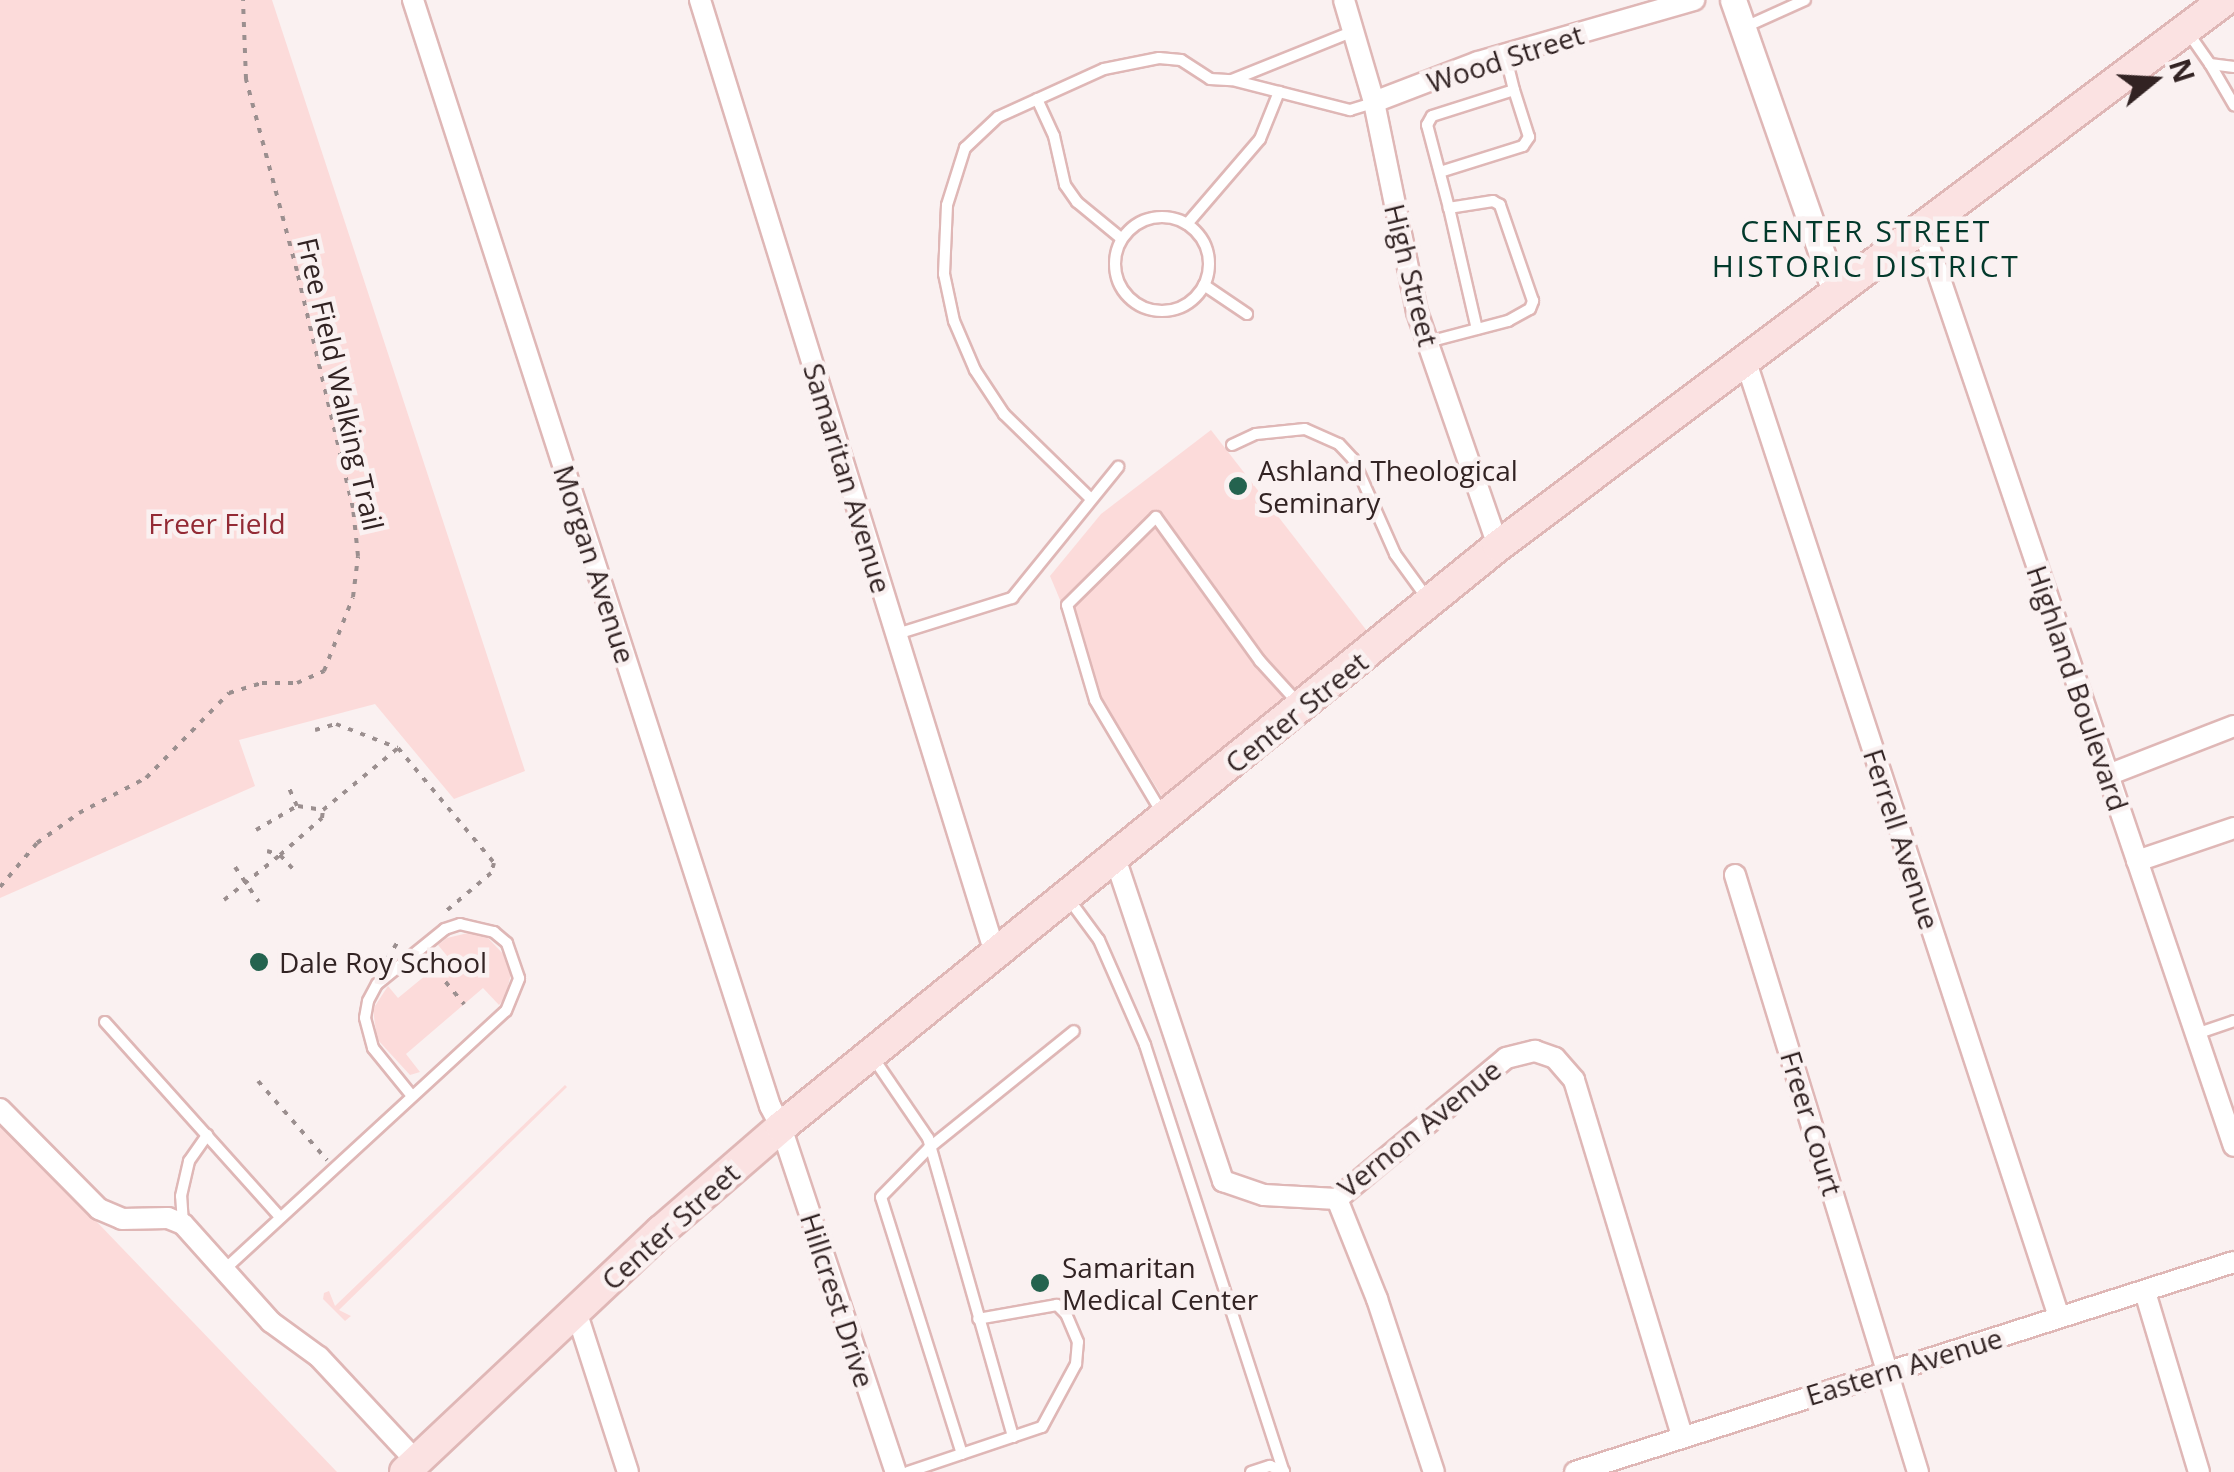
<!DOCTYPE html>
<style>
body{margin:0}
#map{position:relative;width:2234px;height:1472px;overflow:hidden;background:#faf1f1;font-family:"Open Sans",sans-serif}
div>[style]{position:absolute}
.green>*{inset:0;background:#fcdbda}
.path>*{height:4px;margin-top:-2px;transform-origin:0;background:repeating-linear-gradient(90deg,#9b8f8f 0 5px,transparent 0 13px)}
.roads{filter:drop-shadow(2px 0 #dfb7b6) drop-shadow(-2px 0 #dfb7b6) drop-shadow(0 2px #dfb7b6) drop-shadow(0 -2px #dfb7b6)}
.service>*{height:10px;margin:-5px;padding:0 5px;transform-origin:5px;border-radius:5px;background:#fff}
.service>.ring{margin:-5px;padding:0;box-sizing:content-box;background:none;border:10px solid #fff;border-radius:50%}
.minor>*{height:20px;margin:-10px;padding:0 10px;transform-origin:10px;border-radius:10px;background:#fff}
.tertiary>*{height:25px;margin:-12.5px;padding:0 12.5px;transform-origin:12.5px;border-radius:12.5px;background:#fff}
.secondary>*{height:30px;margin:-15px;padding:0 15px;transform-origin:15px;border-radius:15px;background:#fbe2e2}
.dots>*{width:28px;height:28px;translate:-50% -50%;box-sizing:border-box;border:5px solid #faf1f1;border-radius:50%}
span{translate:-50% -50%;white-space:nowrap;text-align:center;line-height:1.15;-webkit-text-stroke:9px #faf1f1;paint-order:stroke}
.street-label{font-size:28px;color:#322323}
.poi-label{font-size:28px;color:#322323}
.left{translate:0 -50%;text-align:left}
.park-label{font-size:28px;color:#932b35}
.neighbourhood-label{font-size:30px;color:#02392b;letter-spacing:2.5px}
.north{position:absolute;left:2104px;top:30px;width:100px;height:100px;-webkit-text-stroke:8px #faf1f1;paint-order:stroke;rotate:72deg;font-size:28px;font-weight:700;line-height:40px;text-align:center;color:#322323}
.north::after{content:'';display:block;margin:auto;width:35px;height:45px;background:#322323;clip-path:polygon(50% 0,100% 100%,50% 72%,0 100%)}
</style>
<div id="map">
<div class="green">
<i style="clip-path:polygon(0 0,272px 0,525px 771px,454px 799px,375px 704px,239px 740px,255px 786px,0 898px)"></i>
<i style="clip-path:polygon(1211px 430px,1374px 640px,1169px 808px,1100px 695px,1050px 576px,1101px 514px)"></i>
<i style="clip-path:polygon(472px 932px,487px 937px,507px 958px,511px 973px,506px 996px,499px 1005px,483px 988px,406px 1054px,420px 1072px,410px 1075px,377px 1039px,373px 1009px,388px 986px,398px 998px,448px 957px,438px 945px,447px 938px)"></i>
<i style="clip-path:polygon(565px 1085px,567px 1087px,339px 1310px,351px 1316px,345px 1321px,323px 1299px,324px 1293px,329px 1291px,335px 1306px)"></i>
<i style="clip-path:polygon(0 1121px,337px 1472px,0 1472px)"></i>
</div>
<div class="path">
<i style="left:315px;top:730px;width:22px;rotate:-16deg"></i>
<i style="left:336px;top:724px;width:66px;rotate:21.2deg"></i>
<i style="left:298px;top:806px;width:25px;rotate:9deg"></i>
<i style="left:256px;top:830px;width:48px;rotate:-30.3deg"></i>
<i style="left:297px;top:806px;width:22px;rotate:-114deg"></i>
<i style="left:267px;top:851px;width:14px;rotate:17deg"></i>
<i style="left:280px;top:855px;width:21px;rotate:47deg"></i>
<i style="left:235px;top:867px;width:42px;rotate:55.6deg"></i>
<i style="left:0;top:887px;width:57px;rotate:-49.9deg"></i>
<i style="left:37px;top:843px;width:52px;rotate:-35.5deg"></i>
<i style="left:79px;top:813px;width:76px;rotate:-27.6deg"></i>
<i style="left:146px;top:778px;width:119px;rotate:-45.7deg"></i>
<i style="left:229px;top:693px;width:34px;rotate:-17deg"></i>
<i style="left:262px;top:683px;width:35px"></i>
<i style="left:297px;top:683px;width:30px;rotate:-24deg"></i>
<i style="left:324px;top:671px;width:79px;rotate:-68.6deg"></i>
<i style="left:353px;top:597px;width:41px;rotate:-83deg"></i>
<i style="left:358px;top:556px;width:48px;rotate:-95.9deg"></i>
<i style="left:353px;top:508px;width:244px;rotate:-103.3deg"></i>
<i style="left:297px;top:271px;width:199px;rotate:-104.9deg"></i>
<i style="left:246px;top:79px;width:79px;rotate:-92.2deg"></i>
<i style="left:224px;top:900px;width:72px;rotate:-38.8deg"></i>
<i style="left:280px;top:855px;width:56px;rotate:-41.4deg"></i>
<i style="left:322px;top:818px;width:8px;rotate:-83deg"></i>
<i style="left:323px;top:810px;width:97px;rotate:-39.6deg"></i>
<i style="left:398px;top:748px;width:150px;rotate:50.1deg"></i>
<i style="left:494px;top:863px;width:10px;rotate:107deg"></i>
<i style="left:491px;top:873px;width:60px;rotate:139.7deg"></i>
<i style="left:387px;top:959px;width:19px;rotate:-58deg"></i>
<i style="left:429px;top:962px;width:55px;rotate:50.2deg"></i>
<i style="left:258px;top:1081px;width:105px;rotate:48.9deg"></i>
</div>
<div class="roads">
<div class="service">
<i style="left:1743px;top:28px;width:68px;rotate:-24.3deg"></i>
<i style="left:2187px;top:31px;width:40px;rotate:55.1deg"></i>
<i style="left:2210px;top:64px;width:24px;rotate:7deg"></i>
<i style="left:2210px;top:64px;width:48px;rotate:59.7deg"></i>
<i style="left:1232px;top:80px;width:122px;rotate:14.3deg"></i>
<i style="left:1350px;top:110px;width:24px;rotate:-17deg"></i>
<i style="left:1037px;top:99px;width:41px;rotate:65.3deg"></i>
<i style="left:1054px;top:136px;width:50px;rotate:77.3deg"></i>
<i style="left:1065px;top:185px;width:21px;rotate:55deg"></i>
<i style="left:1077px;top:202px;width:58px;rotate:39.4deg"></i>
<i style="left:1440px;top:172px;width:87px;rotate:-17.4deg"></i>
<i style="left:1523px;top:146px;width:11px;rotate:-56deg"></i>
<i style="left:1529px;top:137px;width:49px;rotate:-107.7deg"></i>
<i style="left:1449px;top:208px;width:124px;rotate:77deg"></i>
<i class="ring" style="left:1115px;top:217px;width:84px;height:84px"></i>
<i style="left:1187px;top:224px;width:112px;rotate:-49.3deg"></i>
<i style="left:1260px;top:139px;width:51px;rotate:-68deg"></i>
<i style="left:1204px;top:285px;width:52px;rotate:34deg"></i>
<i style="left:1428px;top:342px;width:83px;rotate:-14.7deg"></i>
<i style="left:1508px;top:321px;width:25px;rotate:-29deg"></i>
<i style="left:1530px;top:309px;width:9px;rotate:-69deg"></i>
<i style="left:1533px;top:301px;width:102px;rotate:-109deg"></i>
<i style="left:1500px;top:205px;width:8px;rotate:-150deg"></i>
<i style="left:1493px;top:201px;width:45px;rotate:171deg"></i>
<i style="left:1449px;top:208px;width:86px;rotate:-104.8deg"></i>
<i style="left:1427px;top:125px;width:10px;rotate:-61deg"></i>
<i style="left:1432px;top:116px;width:86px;rotate:-17.6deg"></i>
<i style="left:1514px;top:90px;width:37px;rotate:-104deg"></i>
<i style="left:1232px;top:445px;width:26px;rotate:-25deg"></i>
<i style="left:1256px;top:434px;width:49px;rotate:-5.8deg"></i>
<i style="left:1305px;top:429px;width:37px;rotate:24deg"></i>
<i style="left:1339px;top:444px;width:21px;rotate:47deg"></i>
<i style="left:1353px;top:459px;width:104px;rotate:66.1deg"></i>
<i style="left:1395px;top:554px;width:54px;rotate:54deg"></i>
<i style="left:1089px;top:497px;width:119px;rotate:-135.7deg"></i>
<i style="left:1004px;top:414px;width:53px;rotate:-123.4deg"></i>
<i style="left:975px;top:370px;width:53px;rotate:-113.2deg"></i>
<i style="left:954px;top:321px;width:48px;rotate:-102deg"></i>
<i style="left:944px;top:274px;width:69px;rotate:-87.5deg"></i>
<i style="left:947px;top:205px;width:60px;rotate:-72.5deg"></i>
<i style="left:965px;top:148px;width:45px;rotate:-43.2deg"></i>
<i style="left:998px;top:117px;width:116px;rotate:-24.4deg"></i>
<i style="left:1104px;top:69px;width:56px;rotate:-11.3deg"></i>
<i style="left:1159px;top:58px;width:22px;rotate:5deg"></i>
<i style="left:1181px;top:60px;width:35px;rotate:33deg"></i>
<i style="left:1210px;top:79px;width:22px;rotate:3deg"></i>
<i style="left:1232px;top:80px;width:131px;rotate:-21.9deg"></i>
<i style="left:897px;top:634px;width:121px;rotate:-17.4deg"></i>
<i style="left:1012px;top:598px;width:169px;rotate:-51deg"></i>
<i style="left:1162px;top:813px;width:131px;rotate:-120.7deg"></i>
<i style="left:1095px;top:700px;width:99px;rotate:-106.4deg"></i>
<i style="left:1067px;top:605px;width:125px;rotate:-44.7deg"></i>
<i style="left:1156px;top:517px;width:178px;rotate:54.2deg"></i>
<i style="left:1260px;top:661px;width:59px;rotate:47.7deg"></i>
<i style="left:1068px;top:898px;width:52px;rotate:53.6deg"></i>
<i style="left:1099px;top:940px;width:115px;rotate:66.3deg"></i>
<i style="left:1145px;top:1045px;width:447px;rotate:72deg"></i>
<i style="left:105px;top:1022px;width:261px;rotate:48.1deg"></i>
<i style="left:2196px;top:1034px;width:40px;rotate:-18.9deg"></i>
<i style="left:872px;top:1056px;width:99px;rotate:55.7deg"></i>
<i style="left:928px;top:1138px;width:311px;rotate:74.1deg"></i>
<i style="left:183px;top:1223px;width:27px;rotate:-94deg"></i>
<i style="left:181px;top:1196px;width:36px;rotate:-77deg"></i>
<i style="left:189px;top:1161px;width:32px;rotate:-55deg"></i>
<i style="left:225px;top:1269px;width:381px;rotate:-42.6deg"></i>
<i style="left:506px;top:1011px;width:35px;rotate:-68deg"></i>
<i style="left:519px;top:978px;width:37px;rotate:-109deg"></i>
<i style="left:507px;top:943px;width:17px;rotate:-140deg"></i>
<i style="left:494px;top:932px;width:35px;rotate:-167deg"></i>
<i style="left:460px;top:924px;width:16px;rotate:162deg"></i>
<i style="left:445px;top:929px;width:87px;rotate:141deg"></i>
<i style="left:377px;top:984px;width:19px;rotate:118deg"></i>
<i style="left:368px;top:1001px;width:17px;rotate:100deg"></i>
<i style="left:365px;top:1018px;width:31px;rotate:75deg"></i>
<i style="left:373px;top:1048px;width:62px;rotate:50.9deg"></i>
<i style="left:962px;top:1454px;width:269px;rotate:-107.5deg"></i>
<i style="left:881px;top:1197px;width:69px;rotate:-45.6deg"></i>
<i style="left:929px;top:1148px;width:186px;rotate:-38.9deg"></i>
<i style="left:908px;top:1472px;width:141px;rotate:-18.6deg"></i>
<i style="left:1042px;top:1427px;width:72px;rotate:-61.6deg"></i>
<i style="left:1076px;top:1364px;width:22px;rotate:-85deg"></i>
<i style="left:1078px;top:1342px;width:30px;rotate:-113deg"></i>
<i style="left:1066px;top:1314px;width:13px;rotate:-135deg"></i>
<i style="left:1057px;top:1305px;width:80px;rotate:170deg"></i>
<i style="left:1251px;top:1472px;width:20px;rotate:-18deg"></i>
<i style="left:1270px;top:1466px;width:15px;rotate:20deg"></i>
</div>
<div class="minor">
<i style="left:413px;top:0;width:1162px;rotate:72.11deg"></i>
<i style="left:770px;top:1106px;width:24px;rotate:62deg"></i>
<i style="left:781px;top:1127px;width:364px;rotate:71.6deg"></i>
<i style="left:700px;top:0;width:1001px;rotate:72.8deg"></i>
<i style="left:1344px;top:0;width:106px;rotate:73.6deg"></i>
<i style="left:1374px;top:102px;width:214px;rotate:78.4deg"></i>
<i style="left:1417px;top:312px;width:248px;rotate:70.9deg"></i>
<i style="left:1374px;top:102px;width:111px;rotate:-21deg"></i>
<i style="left:1478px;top:62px;width:225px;rotate:-16deg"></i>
<i style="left:1923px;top:229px;width:968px;rotate:71.27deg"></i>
<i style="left:1746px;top:362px;width:1005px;rotate:71.85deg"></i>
<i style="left:2108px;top:775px;width:135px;rotate:-21.3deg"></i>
<i style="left:1115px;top:858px;width:341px;rotate:71.5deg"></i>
<i style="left:1223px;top:1181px;width:43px;rotate:18.9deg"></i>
<i style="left:1264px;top:1195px;width:73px;rotate:3.1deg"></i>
<i style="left:1337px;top:1199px;width:220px;rotate:-39.8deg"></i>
<i style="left:1506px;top:1058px;width:30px;rotate:-14deg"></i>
<i style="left:1535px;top:1051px;width:21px;rotate:19deg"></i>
<i style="left:1555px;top:1058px;width:29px;rotate:49deg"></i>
<i style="left:1574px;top:1080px;width:372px;rotate:73.1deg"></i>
<i style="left:2137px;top:861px;width:102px;rotate:-18.8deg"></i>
<i style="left:1735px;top:875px;width:624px;rotate:72.96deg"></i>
<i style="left:0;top:1109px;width:141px;rotate:45.3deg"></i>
<i style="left:99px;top:1209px;width:25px;rotate:23deg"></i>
<i style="left:122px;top:1219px;width:46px;rotate:-1.2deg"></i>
<i style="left:168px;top:1218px;width:16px;rotate:22deg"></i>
<i style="left:183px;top:1224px;width:132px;rotate:48.1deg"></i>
<i style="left:271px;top:1322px;width:59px;rotate:36.1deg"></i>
<i style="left:319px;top:1357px;width:144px;rotate:47deg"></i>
<i style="left:1337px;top:1199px;width:108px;rotate:68.2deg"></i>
<i style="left:1377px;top:1299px;width:182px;rotate:71.8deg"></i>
<i style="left:2145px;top:1292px;width:188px;rotate:73.3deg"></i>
<i style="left:576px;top:1311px;width:169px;rotate:72.1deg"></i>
<i style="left:1575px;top:1472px;width:692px;rotate:-17.68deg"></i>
</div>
<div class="tertiary">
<i style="left:1733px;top:0;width:309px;rotate:70.7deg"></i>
</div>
<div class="secondary">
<i style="left:405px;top:1472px;width:352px;rotate:-43.3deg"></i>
<i style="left:661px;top:1231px;width:159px;rotate:-40.9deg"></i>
<i style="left:781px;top:1127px;width:923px;rotate:-39.02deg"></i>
<i style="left:1498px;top:546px;width:909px;rotate:-36.91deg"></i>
</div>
</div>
<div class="dots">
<i style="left:1238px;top:486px;background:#24634f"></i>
<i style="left:259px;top:962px;background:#24634f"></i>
<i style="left:1040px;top:1283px;background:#24634f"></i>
</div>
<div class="street-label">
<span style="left:1505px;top:58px;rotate:-18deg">Wood Street</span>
<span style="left:1412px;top:275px;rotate:76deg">High Street</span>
<span style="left:341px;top:384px;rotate:77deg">Free Field Walking Trail</span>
<span style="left:848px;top:478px;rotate:73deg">Samaritan Avenue</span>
<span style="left:595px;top:564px;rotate:72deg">Morgan Avenue</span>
<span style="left:2078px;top:688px;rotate:71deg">Highland Boulevard</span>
<span style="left:1296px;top:712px;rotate:-39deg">Center Street</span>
<span style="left:1902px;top:839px;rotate:72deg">Ferrell Avenue</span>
<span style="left:1812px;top:1123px;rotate:73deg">Freer Court</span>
<span style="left:1419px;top:1128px;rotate:-39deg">Vernon Avenue</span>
<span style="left:670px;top:1226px;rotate:-42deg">Center Street</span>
<span style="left:838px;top:1300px;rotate:72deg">Hillcrest Drive</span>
<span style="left:1904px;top:1366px;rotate:-17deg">Eastern Avenue</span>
</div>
<div class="poi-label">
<span class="left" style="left:1258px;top:486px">Ashland Theological<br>Seminary</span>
<span class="left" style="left:279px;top:962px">Dale Roy School</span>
<span class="left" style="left:1062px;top:1283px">Samaritan<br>Medical Center</span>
</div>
<div class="park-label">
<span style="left:217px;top:523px">Freer Field</span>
</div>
<div class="neighbourhood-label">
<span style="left:1866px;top:248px">CENTER STREET<br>HISTORIC DISTRICT</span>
</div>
<div class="north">N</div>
</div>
